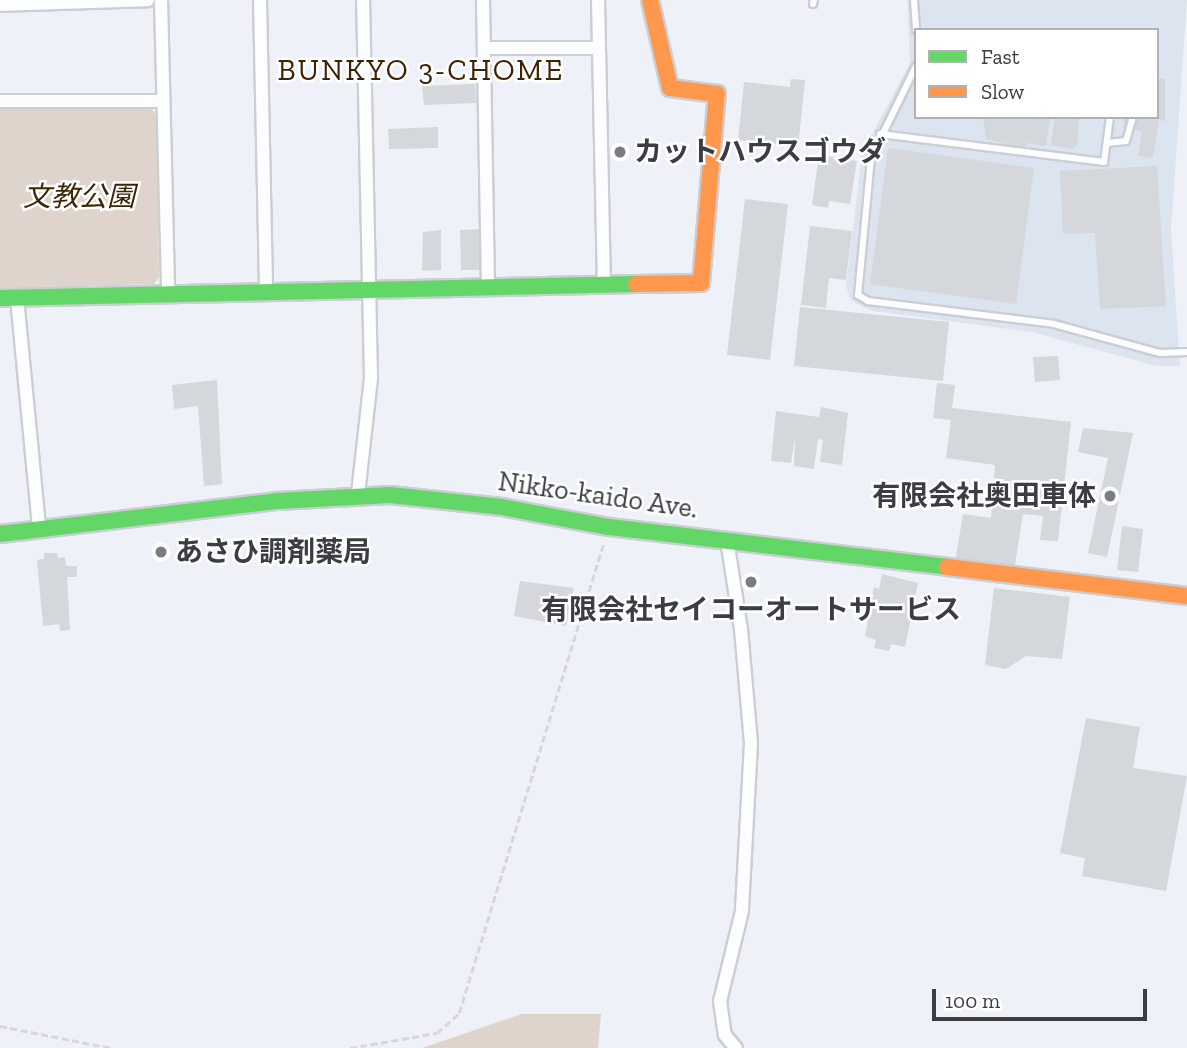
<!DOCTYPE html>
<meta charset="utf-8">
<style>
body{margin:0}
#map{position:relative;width:1187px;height:1048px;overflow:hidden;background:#eef2f8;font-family:"Zilla Slab","Noto Sans JP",serif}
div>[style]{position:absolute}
.built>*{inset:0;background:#dce4ef}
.green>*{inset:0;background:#ded4cc}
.building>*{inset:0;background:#d4d7db}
.path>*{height:2.5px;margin-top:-1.25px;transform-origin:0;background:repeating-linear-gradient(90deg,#d6d7d9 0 7px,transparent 0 10.5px)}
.roads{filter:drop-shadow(2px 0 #cbced2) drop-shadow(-2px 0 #cbced2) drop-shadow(0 2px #cbced2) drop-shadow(0 -2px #cbced2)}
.lane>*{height:6px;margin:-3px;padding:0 3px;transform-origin:3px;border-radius:3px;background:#fcfdfe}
.street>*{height:12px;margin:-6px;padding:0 6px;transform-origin:6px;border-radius:6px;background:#fcfdfe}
.fast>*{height:16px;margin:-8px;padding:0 8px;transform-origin:8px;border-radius:8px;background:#63d668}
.slow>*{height:16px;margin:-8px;padding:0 8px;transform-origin:8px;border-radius:8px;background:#ff974d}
.dots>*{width:19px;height:19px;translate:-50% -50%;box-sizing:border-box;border:4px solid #fff;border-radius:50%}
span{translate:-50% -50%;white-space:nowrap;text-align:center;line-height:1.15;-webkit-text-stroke:5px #fff;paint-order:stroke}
.poi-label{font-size:28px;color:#3a3d41;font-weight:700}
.left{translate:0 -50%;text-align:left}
.right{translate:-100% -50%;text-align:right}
.park-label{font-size:28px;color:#3e2403;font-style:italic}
.street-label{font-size:28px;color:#3a3d41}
.neighbourhood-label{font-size:30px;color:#3d2303;letter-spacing:2px}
.legend{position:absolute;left:914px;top:28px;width:245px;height:91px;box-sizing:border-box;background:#fff;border:2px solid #b0b1b3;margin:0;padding:9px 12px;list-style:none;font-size:21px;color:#3a3d41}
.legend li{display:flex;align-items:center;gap:14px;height:35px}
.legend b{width:35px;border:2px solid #b0b1b3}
.scale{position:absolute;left:932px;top:989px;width:215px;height:32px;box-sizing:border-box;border:4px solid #3a3d41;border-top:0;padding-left:9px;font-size:21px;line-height:24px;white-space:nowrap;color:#3a3d41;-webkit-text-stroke:5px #fff;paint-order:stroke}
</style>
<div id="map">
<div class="built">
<i style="clip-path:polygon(evenodd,907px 0,1187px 0,1171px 230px,1180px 366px,1156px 366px,1032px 332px,872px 311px,851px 301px,846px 286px,862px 153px,910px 63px,907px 0,916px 30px,1157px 30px,1157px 117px,916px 117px,916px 30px)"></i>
</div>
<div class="green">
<i style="clip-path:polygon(151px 107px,157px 117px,159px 277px,154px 284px,0 288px,0 109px)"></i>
<i style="clip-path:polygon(522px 1014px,601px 1014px,598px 1048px,422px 1048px)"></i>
</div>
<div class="building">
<i style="clip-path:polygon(1157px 78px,1165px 79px,1165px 121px,1159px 120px,1153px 158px,1138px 156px,1142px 131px,1123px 128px,1125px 117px,1157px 117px)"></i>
<i style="clip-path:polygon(791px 79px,805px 80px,798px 147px,738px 140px,744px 82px,790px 87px)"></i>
<i style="clip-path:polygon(475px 84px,476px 103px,424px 105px,422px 86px)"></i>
<i style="clip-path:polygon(983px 117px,1050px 117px,1046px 146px,1027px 143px,1026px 149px,986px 139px)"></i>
<i style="clip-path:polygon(1055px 117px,1079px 117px,1077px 145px,1072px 149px,1051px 145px)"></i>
<i style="clip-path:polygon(438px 127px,438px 148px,389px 149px,388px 129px)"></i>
<i style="clip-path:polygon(888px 148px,1034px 168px,1016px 304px,870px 284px)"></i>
<i style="clip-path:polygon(819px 155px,857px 161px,850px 204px,829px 201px,828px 208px,812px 205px)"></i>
<i style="clip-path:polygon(1157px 166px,1166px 306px,1100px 309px,1095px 233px,1063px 234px,1060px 171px)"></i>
<i style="clip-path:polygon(745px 199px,788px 204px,770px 360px,727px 355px)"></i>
<i style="clip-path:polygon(810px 226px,852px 231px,846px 280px,829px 278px,826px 308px,801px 305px)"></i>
<i style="clip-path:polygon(479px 229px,480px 270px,461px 270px,460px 230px)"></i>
<i style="clip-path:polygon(441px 230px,441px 270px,422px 271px,423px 232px)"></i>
<i style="clip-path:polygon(800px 307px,949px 322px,943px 381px,794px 366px)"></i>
<i style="clip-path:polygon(1058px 356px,1060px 380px,1035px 382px,1033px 357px)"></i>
<i style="clip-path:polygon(217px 380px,222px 484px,204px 486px,198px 406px,174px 409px,172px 385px)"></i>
<i style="clip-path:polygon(937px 383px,955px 385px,952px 408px,1071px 422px,1058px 541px,1040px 540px,1043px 516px,1023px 514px,1014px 571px,954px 568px,963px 514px,991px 518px,995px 465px,946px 458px,951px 420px,933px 418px)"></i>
<i style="clip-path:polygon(821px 407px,848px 413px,842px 465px,820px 462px,823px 440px,818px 439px,814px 469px,794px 466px,795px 437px,791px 463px,771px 461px,776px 411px,819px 417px)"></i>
<i style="clip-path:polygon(1083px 428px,1133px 433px,1107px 557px,1088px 553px,1108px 458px,1078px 452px)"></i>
<i style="clip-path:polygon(1122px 526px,1143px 529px,1138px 572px,1117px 570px)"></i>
<i style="clip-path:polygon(44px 553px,57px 553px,58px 558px,65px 557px,66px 566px,77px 566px,77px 577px,67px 577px,70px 630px,60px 631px,59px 624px,43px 626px,37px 560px,44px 559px)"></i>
<i style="clip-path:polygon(882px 574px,918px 583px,905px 647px,891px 644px,889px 651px,874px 648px,876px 640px,865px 636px,874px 587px,879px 589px)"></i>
<i style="clip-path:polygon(520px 581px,574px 588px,566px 626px,514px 616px)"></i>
<i style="clip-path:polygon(994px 588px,1070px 597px,1062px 659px,1026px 656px,1006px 669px,985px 665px)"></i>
<i style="clip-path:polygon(1086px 718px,1140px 727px,1133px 768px,1187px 776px,1166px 891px,1082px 876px,1085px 858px,1060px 853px)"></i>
</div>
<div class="path">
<i style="left:0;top:1026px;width:113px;rotate:11.2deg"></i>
<i style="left:350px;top:1048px;width:88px;rotate:-9.8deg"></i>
<i style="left:437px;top:1033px;width:30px;rotate:-42deg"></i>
<i style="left:459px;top:1013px;width:492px;rotate:-72.9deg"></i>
</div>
<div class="roads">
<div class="lane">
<i style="left:914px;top:0;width:30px;rotate:86deg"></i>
<i style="left:813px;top:4px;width:4px;rotate:-76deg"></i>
<i style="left:916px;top:66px;width:102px;rotate:116.1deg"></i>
<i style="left:871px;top:158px;width:138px;rotate:95.4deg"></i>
<i style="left:858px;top:295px;width:12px;rotate:31deg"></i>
<i style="left:868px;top:301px;width:187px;rotate:7deg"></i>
<i style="left:1054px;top:324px;width:110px;rotate:15.3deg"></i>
<i style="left:1160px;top:353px;width:27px;rotate:-2deg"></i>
<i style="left:880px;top:134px;width:226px;rotate:7.1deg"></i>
<i style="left:1104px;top:162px;width:45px;rotate:-82.4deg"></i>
<i style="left:1107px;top:143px;width:19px;rotate:-6deg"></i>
<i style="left:1126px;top:141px;width:25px;rotate:-74deg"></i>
</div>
<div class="street">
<i style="left:161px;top:0;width:295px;rotate:88.6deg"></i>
<i style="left:260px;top:0;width:293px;rotate:88.8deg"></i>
<i style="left:483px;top:0;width:287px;rotate:89deg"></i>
<i style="left:598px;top:0;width:283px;rotate:88.8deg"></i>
<i style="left:0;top:5px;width:148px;rotate:-1.9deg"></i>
<i style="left:484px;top:48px;width:114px"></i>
<i style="left:0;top:101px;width:163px"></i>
<i style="left:17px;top:298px;width:231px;rotate:84.5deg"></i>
<i style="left:358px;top:494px;width:116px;rotate:-83.6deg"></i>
<i style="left:371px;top:379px;width:379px;rotate:-91.2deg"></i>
<i style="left:727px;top:540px;width:90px;rotate:81.1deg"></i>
<i style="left:741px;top:629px;width:114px;rotate:85deg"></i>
<i style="left:751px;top:743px;width:168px;rotate:93.1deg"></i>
<i style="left:742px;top:911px;width:93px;rotate:103.7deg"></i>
<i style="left:720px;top:1001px;width:34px;rotate:82deg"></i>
<i style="left:725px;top:1035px;width:17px;rotate:50deg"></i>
</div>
<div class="fast">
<i style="left:0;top:298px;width:636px;rotate:-1.26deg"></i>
<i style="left:0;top:534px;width:280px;rotate:-6.8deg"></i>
<i style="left:278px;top:501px;width:112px;rotate:-3.1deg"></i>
<i style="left:390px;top:495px;width:113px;rotate:6.1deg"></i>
<i style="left:502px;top:507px;width:109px;rotate:10.6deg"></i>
<i style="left:609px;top:527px;width:340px;rotate:6.7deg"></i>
</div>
<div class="slow">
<i style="left:636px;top:284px;width:65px;rotate:-0.9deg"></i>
<i style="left:701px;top:283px;width:190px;rotate:-85.2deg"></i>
<i style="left:717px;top:94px;width:47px;rotate:-172.7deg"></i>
<i style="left:670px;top:88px;width:90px;rotate:-102.8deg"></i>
<i style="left:947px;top:567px;width:242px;rotate:6.9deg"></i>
</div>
</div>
<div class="dots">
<i style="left:620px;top:152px;background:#797c81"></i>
<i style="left:1110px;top:496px;background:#797c81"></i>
<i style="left:161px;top:552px;background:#797c81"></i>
<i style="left:751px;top:582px;background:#797c81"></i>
</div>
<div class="poi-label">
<span class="left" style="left:634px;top:152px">カットハウスゴウダ</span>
<span class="right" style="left:1096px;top:496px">有限会社奥田車体</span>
<span class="left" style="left:175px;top:552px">あさひ調剤薬局</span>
<span style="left:751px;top:610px">有限会社セイコーオートサービス</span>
</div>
<div class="park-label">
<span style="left:79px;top:197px">文教公園</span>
</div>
<div class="street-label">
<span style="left:598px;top:495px;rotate:8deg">Nikko-kaido Ave.</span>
</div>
<div class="neighbourhood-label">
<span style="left:421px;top:70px">BUNKYO 3-CHOME</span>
</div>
<ul class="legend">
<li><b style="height:9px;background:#63d668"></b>Fast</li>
<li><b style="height:9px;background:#ff974d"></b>Slow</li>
</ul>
<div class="scale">100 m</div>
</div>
